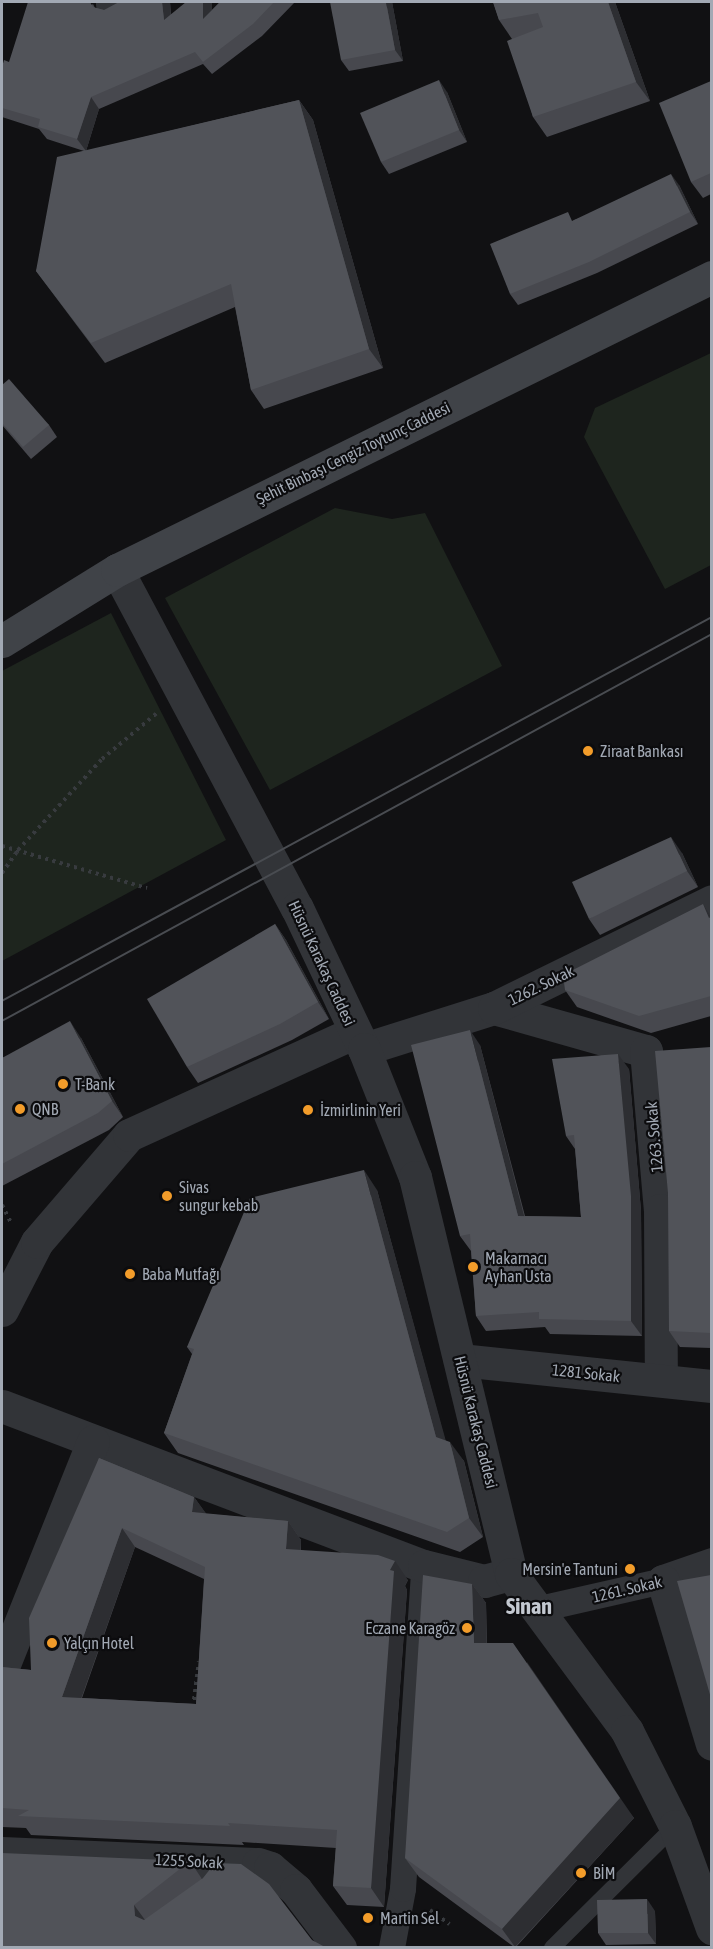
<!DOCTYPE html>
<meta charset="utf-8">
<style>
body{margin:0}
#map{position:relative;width:713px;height:1949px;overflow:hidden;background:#111113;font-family:"Asap Condensed",sans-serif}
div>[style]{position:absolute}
.green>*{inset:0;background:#1e251e}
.path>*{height:4px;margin-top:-2px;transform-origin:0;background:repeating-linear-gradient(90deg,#383b3f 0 3px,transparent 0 7.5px)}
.service>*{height:16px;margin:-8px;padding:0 8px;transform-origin:8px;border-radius:8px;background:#323438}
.pedestrian>*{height:26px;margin:-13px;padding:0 13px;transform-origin:13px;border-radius:13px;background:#323438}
.minor>*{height:33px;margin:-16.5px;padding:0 16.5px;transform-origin:16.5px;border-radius:16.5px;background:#323438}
.tertiary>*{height:33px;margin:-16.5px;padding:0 16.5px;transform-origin:16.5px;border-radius:16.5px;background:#323438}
.secondary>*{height:33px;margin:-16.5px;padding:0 16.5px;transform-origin:16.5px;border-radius:16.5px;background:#404348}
.tram>*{height:1.5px;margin:-0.75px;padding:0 0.75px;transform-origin:0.75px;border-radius:0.75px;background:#494c51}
.wall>*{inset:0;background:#47484e}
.shaded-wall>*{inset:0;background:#2d2e32}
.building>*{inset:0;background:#515359}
.dots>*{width:16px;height:16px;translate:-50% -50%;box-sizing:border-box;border:3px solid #0c0c0e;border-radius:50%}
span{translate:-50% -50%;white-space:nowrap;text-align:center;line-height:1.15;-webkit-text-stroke:4.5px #0c0c0e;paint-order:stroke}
.street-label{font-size:16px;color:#a2a9b4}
.poi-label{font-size:16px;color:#a2a9b4}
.left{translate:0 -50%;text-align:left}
.right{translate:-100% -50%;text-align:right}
.district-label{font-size:22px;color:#c3c8d0;font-weight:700}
.frame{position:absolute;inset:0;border:3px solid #a2a9b4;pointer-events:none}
</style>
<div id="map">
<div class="green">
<i style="clip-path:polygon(711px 353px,711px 565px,665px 589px,584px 437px,595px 408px)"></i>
<i style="clip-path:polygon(335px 508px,392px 519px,425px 513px,502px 666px,270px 790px,165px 598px)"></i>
<i style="clip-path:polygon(111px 613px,226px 840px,2px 961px,2px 671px)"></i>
</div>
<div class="path">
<i style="left:2px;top:846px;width:151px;rotate:16.2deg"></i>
<i style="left:2px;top:873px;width:28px;rotate:-55deg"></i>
<i style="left:18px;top:850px;width:124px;rotate:-47.3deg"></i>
<i style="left:102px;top:759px;width:72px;rotate:-39.9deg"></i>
<i style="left:2px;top:1205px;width:20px;rotate:63deg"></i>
<i style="left:193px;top:1707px;width:46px;rotate:-82.6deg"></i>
<i style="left:430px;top:1910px;width:24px;rotate:36deg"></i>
</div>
<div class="service">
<i style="left:552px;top:1948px;width:173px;rotate:-44.8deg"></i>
</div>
<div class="pedestrian">
<i style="left:540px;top:1609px;width:126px;rotate:-12.8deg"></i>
<i style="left:392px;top:1948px;width:60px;rotate:-79.4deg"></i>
<i style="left:403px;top:1889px;width:318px;rotate:-86.2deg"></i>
</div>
<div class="minor">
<i style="left:112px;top:2px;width:2px;rotate:90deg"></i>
<i style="left:494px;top:1008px;width:158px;rotate:15.8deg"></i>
<i style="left:646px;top:1051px;width:160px;rotate:85deg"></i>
<i style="left:660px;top:1210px;width:170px;rotate:89.7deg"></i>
<i style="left:364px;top:1049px;width:136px;rotate:-17.5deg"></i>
<i style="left:494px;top:1008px;width:243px;rotate:-26.1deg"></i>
<i style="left:2px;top:1310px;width:76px;rotate:-62.8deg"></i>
<i style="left:37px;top:1242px;width:141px;rotate:-49.3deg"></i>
<i style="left:129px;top:1135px;width:248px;rotate:-24.5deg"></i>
<i style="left:460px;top:1360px;width:253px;rotate:5.9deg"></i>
<i style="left:2px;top:1406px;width:451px;rotate:20.8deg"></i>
<i style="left:424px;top:1566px;width:62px;rotate:14deg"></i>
<i style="left:484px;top:1581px;width:28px;rotate:-15deg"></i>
<i style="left:712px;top:1564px;width:52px;rotate:160.9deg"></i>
<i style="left:663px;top:1581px;width:170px;rotate:73.3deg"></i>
<i style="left:2px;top:1669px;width:245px;rotate:-68.2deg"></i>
<i style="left:2px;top:1853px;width:256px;rotate:2.5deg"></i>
<i style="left:258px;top:1864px;width:13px;rotate:18deg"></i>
<i style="left:270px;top:1868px;width:34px;rotate:40deg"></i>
<i style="left:296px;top:1890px;width:73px;rotate:52.8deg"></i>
</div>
<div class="tertiary">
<i style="left:117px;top:570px;width:383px;rotate:62deg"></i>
<i style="left:297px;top:908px;width:156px;rotate:64.6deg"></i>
<i style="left:364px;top:1049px;width:138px;rotate:68.3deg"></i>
<i style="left:415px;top:1177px;width:408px;rotate:76.4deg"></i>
<i style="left:511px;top:1574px;width:195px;rotate:53.5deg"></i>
<i style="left:627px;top:1731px;width:106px;rotate:63.2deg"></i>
<i style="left:675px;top:1826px;width:109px;rotate:70.1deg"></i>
</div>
<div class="secondary">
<i style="left:2px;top:641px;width:135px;rotate:-31.7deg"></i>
<i style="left:117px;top:570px;width:663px;rotate:-26.22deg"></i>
</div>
<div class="tram">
<i style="left:2px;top:1001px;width:807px;rotate:-28.41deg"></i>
<i style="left:2px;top:1021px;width:809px;rotate:-28.59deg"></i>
</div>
<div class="wall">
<i style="clip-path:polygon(170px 2px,171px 14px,212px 10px,220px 2px,295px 2px,262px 36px,212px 74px,203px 64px,99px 109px,86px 151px,299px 100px,313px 120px,383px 368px,264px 409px,251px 390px,235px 307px,105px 363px,36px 271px,84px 151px,47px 139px,39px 129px,2px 117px,2px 67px,93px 4px,95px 8px,104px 10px)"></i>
<i style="clip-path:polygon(392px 2px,403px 61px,349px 71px,341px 60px)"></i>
<i style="clip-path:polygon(493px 2px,615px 2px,650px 101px,547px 137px,533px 117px,512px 39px,499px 20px)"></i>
<i style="clip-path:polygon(711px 81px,711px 194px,703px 198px,691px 182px)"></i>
<i style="clip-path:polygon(447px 92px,467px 142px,389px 174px,381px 162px)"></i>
<i style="clip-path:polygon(679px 185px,698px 224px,597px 273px,518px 305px,510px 294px,574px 220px)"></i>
<i style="clip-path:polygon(2px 385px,49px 425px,57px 437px,31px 459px,2px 425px)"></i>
<i style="clip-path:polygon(682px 853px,698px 887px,600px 935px,589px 919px)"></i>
<i style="clip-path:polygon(711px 917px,711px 1016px,651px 1033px,577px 1007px,565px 990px)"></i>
<i style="clip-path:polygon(275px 924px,286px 940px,329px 1019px,292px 1040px,198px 1083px,187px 1067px)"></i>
<i style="clip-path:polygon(81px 1038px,123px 1117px,109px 1130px,2px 1186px,2px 1058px)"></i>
<i style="clip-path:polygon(480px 1045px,525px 1216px,581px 1217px,575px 1149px,566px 1136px,629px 1069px,641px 1211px,642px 1336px,550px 1334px,545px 1327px,486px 1331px,476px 1316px,471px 1251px,460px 1236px)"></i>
<i style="clip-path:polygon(711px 1047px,711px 1348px,680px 1347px,669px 1331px)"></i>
<i style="clip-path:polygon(377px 1190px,445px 1440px,464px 1461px,483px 1537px,460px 1552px,178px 1453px,164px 1433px,192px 1354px,187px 1347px)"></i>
<i style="clip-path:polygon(evenodd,99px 1458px,194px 1497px,206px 1514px,288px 1521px,301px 1540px,301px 1550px,408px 1580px,405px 1586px,407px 1590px,384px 1907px,347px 1905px,333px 1886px,336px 1848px,242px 1842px,244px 1845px,31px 1835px,26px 1828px,2px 1827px,2px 1667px,31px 1670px,99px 1458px,135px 1547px,204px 1579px,196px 1704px,82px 1698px,135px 1547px)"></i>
<i style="clip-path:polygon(472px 1584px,486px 1603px,487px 1643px,634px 1818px,516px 1947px,514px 1947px,419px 1877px,405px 1858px)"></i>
<i style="clip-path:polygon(190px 1861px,202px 1879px,312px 1940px,2px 1947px)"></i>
<i style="clip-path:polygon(655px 1911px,656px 1944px,606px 1945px,598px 1933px)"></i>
</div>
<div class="shaded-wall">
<i style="clip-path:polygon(162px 2px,170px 2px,172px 33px,164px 20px)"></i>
<i style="clip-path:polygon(203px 2px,212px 2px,212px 32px,203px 19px)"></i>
<i style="clip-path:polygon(386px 2px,392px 2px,403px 61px,395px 50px)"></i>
<i style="clip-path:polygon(608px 2px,615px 2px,650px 101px,636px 82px)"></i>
<i style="clip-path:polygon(439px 80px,447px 92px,467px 142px,459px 130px)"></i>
<i style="clip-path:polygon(91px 97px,99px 109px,86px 151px,77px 139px)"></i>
<i style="clip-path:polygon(299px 100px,313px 120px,383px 368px,369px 349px)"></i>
<i style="clip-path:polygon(671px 174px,679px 185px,698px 224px,690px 212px)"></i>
<i style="clip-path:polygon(671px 837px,682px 853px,698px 887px,687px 871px)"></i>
<i style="clip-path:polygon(703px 904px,711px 917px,709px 918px)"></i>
<i style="clip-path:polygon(275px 924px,286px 940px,329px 1019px,318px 1002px)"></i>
<i style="clip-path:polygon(70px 1021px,81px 1038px,123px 1117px,112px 1101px)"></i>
<i style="clip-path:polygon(470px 1030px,480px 1045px,528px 1231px,518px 1216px)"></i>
<i style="clip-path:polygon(618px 1054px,629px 1069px,641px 1211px,642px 1336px,631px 1321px)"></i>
<i style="clip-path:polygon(364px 1170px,377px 1190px,450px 1456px,436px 1437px)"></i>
<i style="clip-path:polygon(450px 1442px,464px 1461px,483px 1537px,469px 1518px)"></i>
<i style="clip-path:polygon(194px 1497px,208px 1516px,192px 1512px)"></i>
<i style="clip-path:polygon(288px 1521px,301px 1540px,300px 1568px,286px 1549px)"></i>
<i style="clip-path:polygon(122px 1528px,135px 1547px,75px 1716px,62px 1697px)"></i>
<i style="clip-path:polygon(395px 1561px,408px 1580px,405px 1586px,407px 1590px,384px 1907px,371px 1888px,390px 1570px)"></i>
<i style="clip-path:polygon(472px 1584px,486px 1603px,487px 1662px,474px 1643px)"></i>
<i style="clip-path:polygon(527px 1662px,634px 1818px,515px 1947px,502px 1929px)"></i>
<i style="clip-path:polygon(647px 1899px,655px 1911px,656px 1944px,648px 1933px)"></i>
<i style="clip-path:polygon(134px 1905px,148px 1924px,135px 1916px)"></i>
</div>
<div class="building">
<i style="clip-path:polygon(28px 2px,90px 2px,93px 7px,104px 10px,119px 2px,162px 2px,164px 20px,186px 2px,203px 2px,203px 19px,220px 2px,274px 2px,253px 24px,203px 62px,195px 52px,91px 97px,77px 139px,38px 127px,40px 119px,2px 108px,2px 67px,4px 60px,9px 62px)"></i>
<i style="clip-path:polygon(330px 2px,386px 2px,395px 50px,341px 60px)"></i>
<i style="clip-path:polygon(493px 2px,608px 2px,636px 82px,533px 117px,507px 41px,543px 27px,538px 13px,499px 20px)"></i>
<i style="clip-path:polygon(439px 80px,459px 130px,381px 162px,360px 113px)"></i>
<i style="clip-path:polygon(711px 81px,711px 173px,691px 182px,659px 103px)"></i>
<i style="clip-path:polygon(299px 100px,369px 349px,251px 390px,231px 284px,91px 343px,36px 271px,57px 157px)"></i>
<i style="clip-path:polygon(671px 174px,690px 212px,589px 262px,510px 294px,490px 244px,568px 212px,572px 221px)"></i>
<i style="clip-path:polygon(9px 379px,49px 425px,23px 447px,2px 423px,2px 385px)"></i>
<i style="clip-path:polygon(671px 837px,687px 871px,589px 919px,572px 882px)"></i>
<i style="clip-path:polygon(703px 904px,709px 918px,711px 917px,711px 996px,639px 1016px,565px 990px,563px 975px)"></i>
<i style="clip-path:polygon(275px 924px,318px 1002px,280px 1024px,187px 1067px,147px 999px)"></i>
<i style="clip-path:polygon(70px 1021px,112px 1101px,98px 1113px,2px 1164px,2px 1058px)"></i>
<i style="clip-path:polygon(470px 1030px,518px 1216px,581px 1217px,574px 1135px,566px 1136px,552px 1059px,618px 1054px,631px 1196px,631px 1321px,539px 1319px,539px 1312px,476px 1316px,470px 1234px,460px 1236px,411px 1045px)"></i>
<i style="clip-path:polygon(711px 1047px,711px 1333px,669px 1331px,668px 1193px,655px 1051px)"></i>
<i style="clip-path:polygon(364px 1170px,436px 1437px,450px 1442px,469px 1518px,447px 1532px,164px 1433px,194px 1349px,187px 1347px,250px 1198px)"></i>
<i style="clip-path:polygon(evenodd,99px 1458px,194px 1497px,192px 1512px,288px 1521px,286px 1549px,378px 1555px,395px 1561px,390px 1570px,394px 1571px,371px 1888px,333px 1886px,337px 1830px,228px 1823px,230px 1826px,18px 1816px,29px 1810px,2px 1808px,2px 1667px,31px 1670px,29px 1618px,99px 1458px,122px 1528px,205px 1567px,196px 1704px,62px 1697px,122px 1528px)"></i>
<i style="clip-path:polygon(423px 1575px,472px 1584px,474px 1643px,513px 1643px,620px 1798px,502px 1929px,405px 1858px)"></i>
<i style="clip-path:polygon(711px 1575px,711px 1698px,677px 1581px)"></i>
<i style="clip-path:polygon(2px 1853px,190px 1861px,134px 1905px,135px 1916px,144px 1920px,203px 1878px,215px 1863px,241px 1864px,269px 1884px,312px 1940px,325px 1947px,2px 1947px)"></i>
<i style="clip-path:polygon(647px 1899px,648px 1933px,598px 1933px,597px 1900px)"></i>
</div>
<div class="dots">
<i style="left:588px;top:751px;background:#f29c2a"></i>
<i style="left:63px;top:1084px;background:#f29c2a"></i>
<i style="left:20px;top:1109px;background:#f29c2a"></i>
<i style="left:308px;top:1110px;background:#f29c2a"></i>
<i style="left:167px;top:1196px;background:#f29c2a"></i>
<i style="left:473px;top:1267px;background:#f29c2a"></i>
<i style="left:130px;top:1274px;background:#f29c2a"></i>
<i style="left:630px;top:1569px;background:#f29c2a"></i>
<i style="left:467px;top:1628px;background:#f29c2a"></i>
<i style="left:52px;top:1643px;background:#f29c2a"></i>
<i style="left:581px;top:1873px;background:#f29c2a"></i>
<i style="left:368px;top:1918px;background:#f29c2a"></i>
</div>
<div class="street-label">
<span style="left:353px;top:453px;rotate:-26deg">Şehit Binbaşı Cengiz Toytunç Caddesi</span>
<span style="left:322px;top:963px;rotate:65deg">Hüsnü Karakaş Caddesi</span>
<span style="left:541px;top:985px;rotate:-26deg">1262. Sokak</span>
<span style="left:654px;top:1137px;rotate:-95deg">1263. Sokak</span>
<span style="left:586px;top:1373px;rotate:6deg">1281 Sokak</span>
<span style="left:476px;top:1422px;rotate:76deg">Hüsnü Karakaş Caddesi</span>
<span style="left:627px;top:1589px;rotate:-13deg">1261. Sokak</span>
<span style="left:189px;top:1861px;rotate:3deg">1255 Sokak</span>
</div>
<div class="poi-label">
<span class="left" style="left:600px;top:751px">Ziraat Bankası</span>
<span class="left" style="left:75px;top:1084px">T-Bank</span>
<span class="left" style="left:32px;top:1109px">QNB</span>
<span class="left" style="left:320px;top:1110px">İzmirlinin Yeri</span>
<span class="left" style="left:179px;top:1196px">Sivas<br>sungur kebab</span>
<span class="left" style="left:485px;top:1267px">Makarnacı<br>Ayhan Usta</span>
<span class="left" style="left:142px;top:1274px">Baba Mutfağı</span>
<span class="right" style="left:618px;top:1569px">Mersin'e Tantuni</span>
<span class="right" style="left:455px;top:1628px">Eczane Karagöz</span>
<span class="left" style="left:64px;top:1643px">Yalçın Hotel</span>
<span class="left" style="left:593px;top:1873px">BİM</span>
<span class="left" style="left:380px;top:1918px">Martin Sel</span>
</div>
<div class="district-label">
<span style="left:529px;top:1607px">Sinan</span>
</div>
<div class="frame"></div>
</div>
